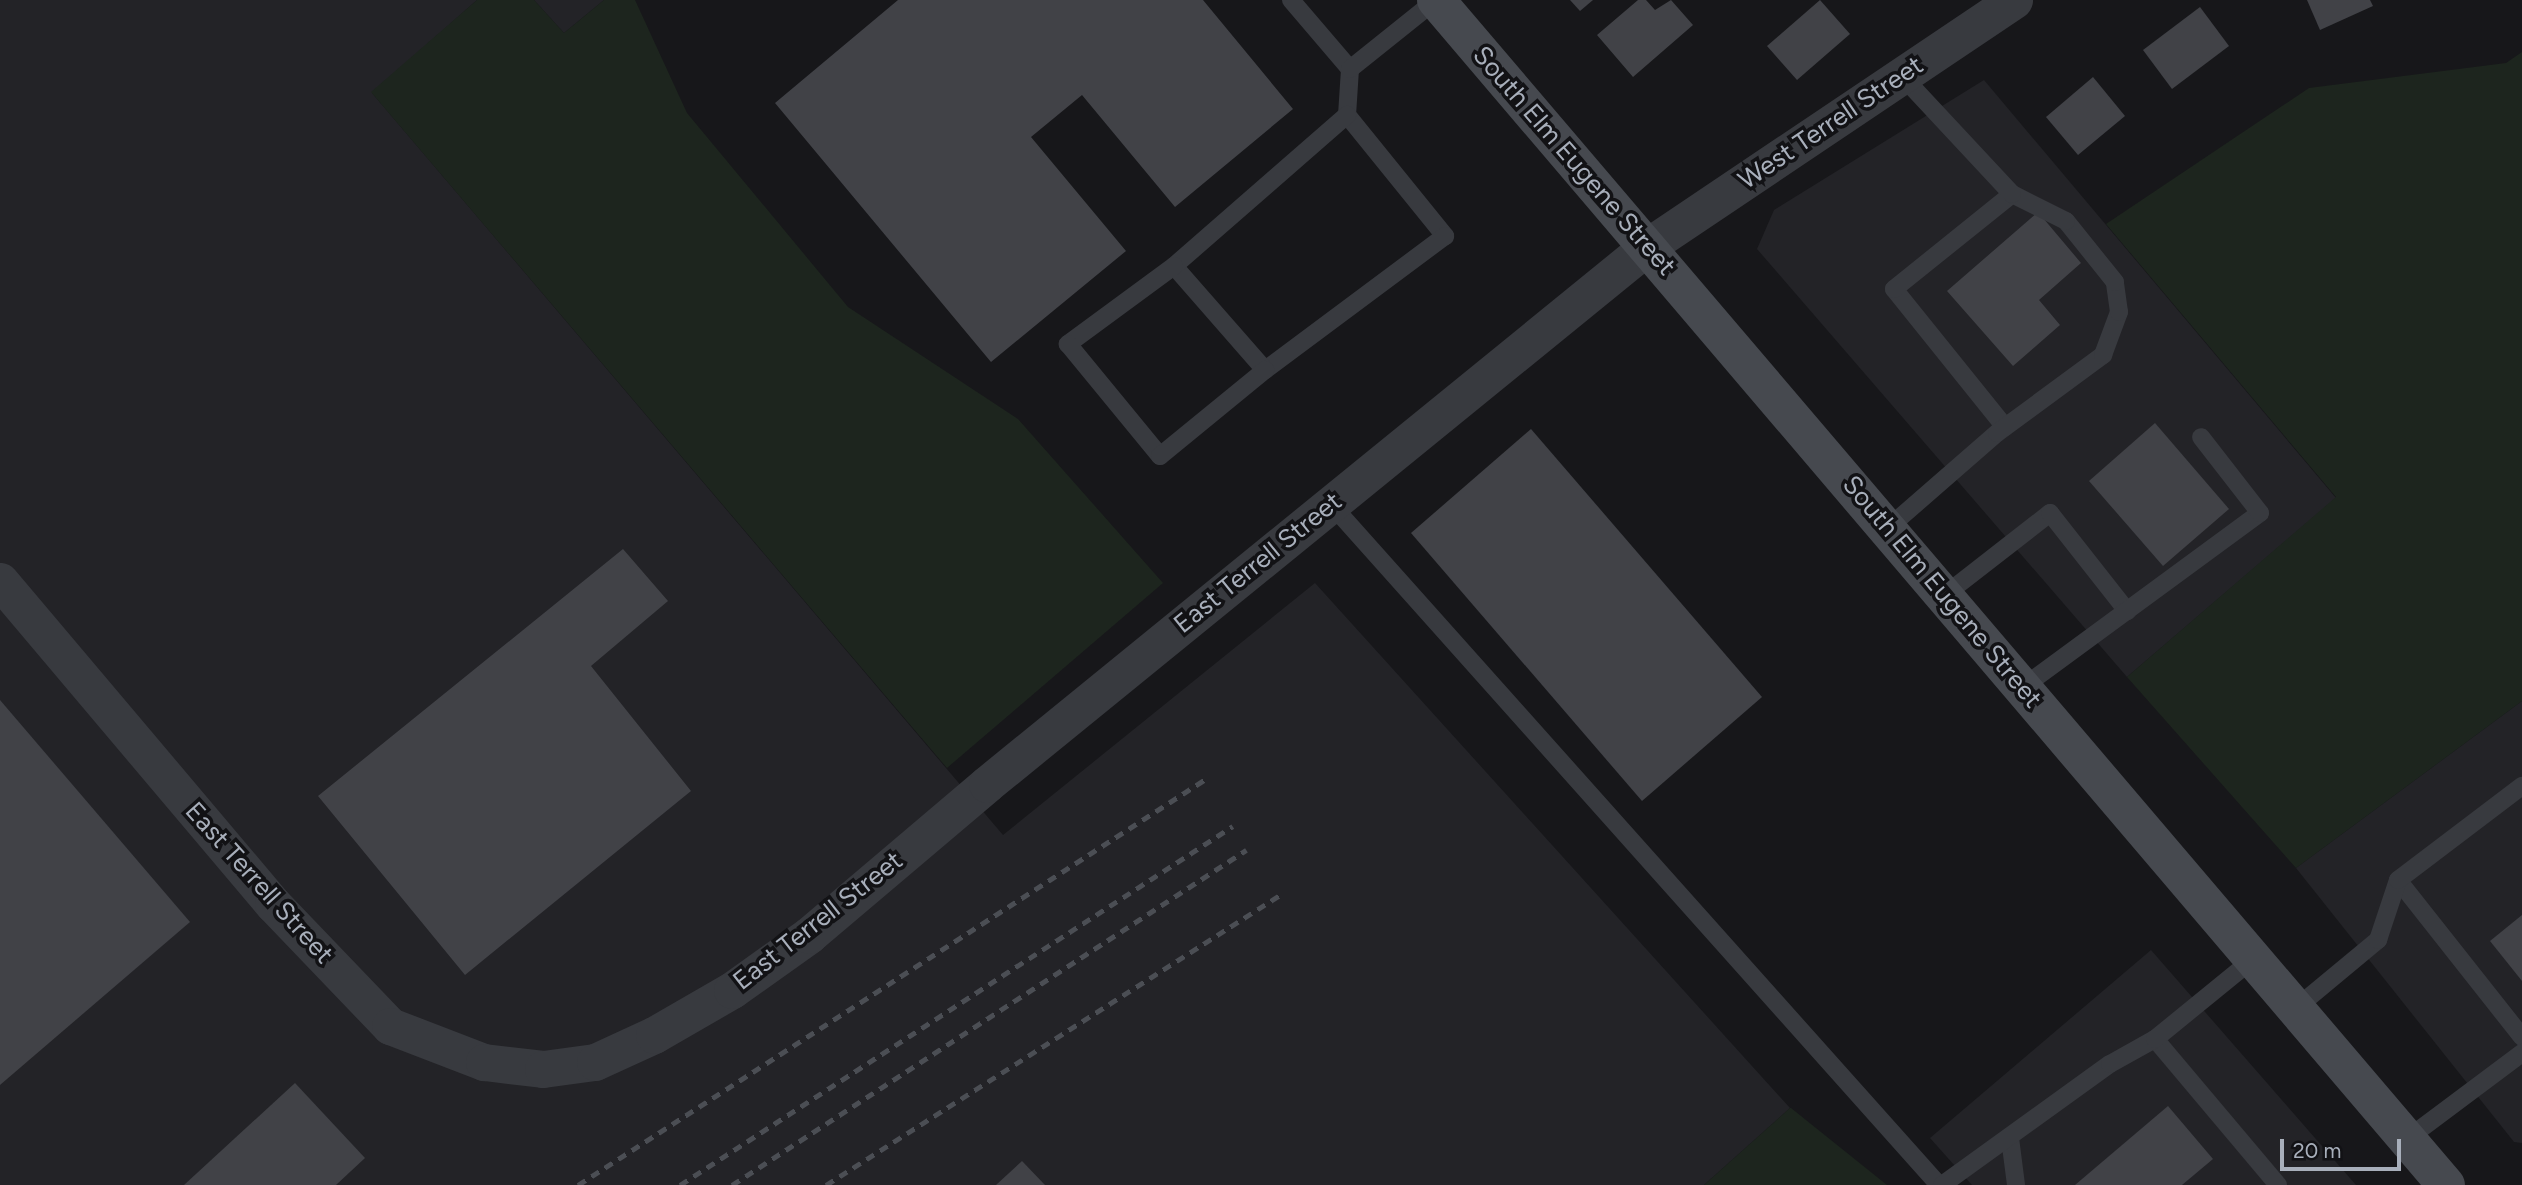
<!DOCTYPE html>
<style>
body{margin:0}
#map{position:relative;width:2522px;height:1185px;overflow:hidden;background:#17171a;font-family:Figtree,sans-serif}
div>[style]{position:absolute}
.built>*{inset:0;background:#232327}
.green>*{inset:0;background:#1d251e}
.building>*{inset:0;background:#414247}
.lane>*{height:18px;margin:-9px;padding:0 9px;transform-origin:9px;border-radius:9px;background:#383a3f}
.street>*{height:37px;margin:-18.5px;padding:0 18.5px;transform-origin:18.5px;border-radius:18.5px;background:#383a3f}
.secondary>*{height:38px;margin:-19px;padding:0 19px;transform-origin:19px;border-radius:19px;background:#46494f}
.rail>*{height:5px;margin-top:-2.5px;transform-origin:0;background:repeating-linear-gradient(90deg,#4b4e54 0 9px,transparent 0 16px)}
span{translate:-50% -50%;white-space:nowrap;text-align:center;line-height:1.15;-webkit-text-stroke:7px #121215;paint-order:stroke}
.street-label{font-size:26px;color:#a8afbb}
.scale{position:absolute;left:2280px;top:1139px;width:121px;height:32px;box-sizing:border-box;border:4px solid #a8afbb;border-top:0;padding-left:9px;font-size:21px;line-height:24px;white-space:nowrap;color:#a8afbb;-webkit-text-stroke:5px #121215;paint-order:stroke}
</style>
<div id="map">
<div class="built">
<i style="clip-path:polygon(0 0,477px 0,372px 93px,1003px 835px,1315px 583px,1790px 1108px,1704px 1185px,0 1185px)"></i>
<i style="clip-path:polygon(534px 0,604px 0,564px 33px)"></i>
<i style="clip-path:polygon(1984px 80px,2336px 498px,2127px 677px,1757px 249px,1774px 210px)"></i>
<i style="clip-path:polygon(2522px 701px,2522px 1143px,2514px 1142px,2296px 868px)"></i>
<i style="clip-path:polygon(2151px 950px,2356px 1185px,1972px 1185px,1930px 1138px)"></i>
</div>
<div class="green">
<i style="clip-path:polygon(477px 0,534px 0,564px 33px,604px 0,635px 0,687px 113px,848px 307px,1018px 419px,1163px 583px,947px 768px,371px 92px)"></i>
<i style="clip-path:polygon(2522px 52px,2522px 701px,2296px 868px,2127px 677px,2336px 497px,2106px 224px,2309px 88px,2506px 63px)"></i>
<i style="clip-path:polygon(1790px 1108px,1791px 1108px,1887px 1185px,1704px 1185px)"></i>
</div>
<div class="building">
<i style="clip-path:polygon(898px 0,1203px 0,1293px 109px,1175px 207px,1082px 95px,1031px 137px,1126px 251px,991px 362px,775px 103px)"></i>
<i style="clip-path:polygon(1570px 0,1593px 0,1580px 11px)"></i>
<i style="clip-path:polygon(1638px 0,1646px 0,1655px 10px,1671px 0,1693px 25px,1633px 77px,1597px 35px)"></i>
<i style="clip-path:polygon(1820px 0,1850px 34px,1797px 80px,1767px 46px)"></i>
<i style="clip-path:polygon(2307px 0,2370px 0,2373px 6px,2320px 30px)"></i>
<i style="clip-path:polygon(2200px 7px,2229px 46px,2172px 89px,2143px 50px)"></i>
<i style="clip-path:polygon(2093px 77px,2125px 116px,2078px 155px,2046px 117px)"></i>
<i style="clip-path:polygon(2038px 212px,2081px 263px,2039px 300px,2060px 325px,2013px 366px,1947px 291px)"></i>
<i style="clip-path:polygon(2155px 423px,2229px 509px,2163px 566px,2089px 481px)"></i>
<i style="clip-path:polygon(1531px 429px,1762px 697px,1642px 801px,1411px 533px)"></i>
<i style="clip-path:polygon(623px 549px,668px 601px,591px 666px,691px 791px,465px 975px,318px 796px)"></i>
<i style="clip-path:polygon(0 700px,190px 922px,0 1085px)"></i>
<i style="clip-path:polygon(2522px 915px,2522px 981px,2490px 941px)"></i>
<i style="clip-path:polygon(295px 1083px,365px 1158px,336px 1185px,184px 1185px)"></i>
<i style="clip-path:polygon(2168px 1106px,2213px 1159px,2182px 1185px,2075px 1185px)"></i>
<i style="clip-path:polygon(1022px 1161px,1045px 1185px,996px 1185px)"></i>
</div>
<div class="lane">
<i style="left:1291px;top:0;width:91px;rotate:49.5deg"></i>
<i style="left:1350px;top:69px;width:46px;rotate:93.7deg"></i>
<i style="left:1347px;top:115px;width:156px;rotate:51deg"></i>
<i style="left:1445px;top:236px;width:224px;rotate:143.3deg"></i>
<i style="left:1265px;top:370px;width:138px;rotate:-131.2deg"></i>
<i style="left:1174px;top:266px;width:230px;rotate:-41.1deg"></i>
<i style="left:1350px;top:69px;width:110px;rotate:-38.7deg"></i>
<i style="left:1174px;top:266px;width:132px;rotate:143.7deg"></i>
<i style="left:1068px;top:344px;width:145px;rotate:50.6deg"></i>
<i style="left:1160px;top:456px;width:136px;rotate:-39.3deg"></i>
<i style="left:2005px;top:427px;width:177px;rotate:-128.8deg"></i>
<i style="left:1894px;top:289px;width:151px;rotate:-38.8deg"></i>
<i style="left:1330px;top:503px;width:914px;rotate:48.24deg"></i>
<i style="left:1888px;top:528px;width:145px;rotate:-41.1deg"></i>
<i style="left:1997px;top:433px;width:132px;rotate:-36.3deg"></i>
<i style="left:2103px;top:355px;width:46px;rotate:-69.6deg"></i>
<i style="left:2119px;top:312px;width:30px;rotate:-98deg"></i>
<i style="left:2115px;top:282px;width:78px;rotate:-128.8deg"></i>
<i style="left:2066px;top:221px;width:60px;rotate:-153.4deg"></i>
<i style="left:2012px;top:194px;width:161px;rotate:-133deg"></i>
<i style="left:1946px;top:594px;width:132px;rotate:-37.9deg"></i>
<i style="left:2050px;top:513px;width:125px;rotate:51.8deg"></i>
<i style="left:2023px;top:687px;width:294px;rotate:-36.3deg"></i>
<i style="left:2260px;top:513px;width:96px;rotate:-127.8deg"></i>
<i style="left:2398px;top:880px;width:200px;rotate:51.7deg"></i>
<i style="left:2296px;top:1008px;width:107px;rotate:-39.7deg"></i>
<i style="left:2378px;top:940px;width:63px;rotate:-71.6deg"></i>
<i style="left:2398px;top:880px;width:156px;rotate:-37.2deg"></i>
<i style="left:2155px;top:1039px;width:191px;rotate:49.9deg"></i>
<i style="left:2010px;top:1138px;width:47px;rotate:82.7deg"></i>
<i style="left:2407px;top:1139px;width:144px;rotate:-36.8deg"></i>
<i style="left:1942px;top:1185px;width:207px;rotate:-35.8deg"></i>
<i style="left:2110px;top:1064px;width:51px;rotate:-29.1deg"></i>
<i style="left:2155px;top:1039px;width:127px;rotate:-39.2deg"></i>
</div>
<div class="street">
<i style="left:0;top:581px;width:423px;rotate:49.8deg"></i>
<i style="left:273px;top:904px;width:169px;rotate:46.2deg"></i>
<i style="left:390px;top:1026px;width:101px;rotate:21deg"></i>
<i style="left:484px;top:1062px;width:59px;rotate:6.8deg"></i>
<i style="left:543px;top:1069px;width:52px;rotate:-7.7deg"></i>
<i style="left:595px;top:1062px;width:65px;rotate:-24.6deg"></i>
<i style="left:654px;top:1035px;width:90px;rotate:-30deg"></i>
<i style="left:732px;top:990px;width:95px;rotate:-35.5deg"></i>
<i style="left:809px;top:935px;width:233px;rotate:-40.3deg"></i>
<i style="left:987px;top:784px;width:852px;rotate:-39.14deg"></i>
<i style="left:1648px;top:246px;width:441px;rotate:-33.9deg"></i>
</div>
<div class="secondary">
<i style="left:1436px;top:0;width:1557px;rotate:49.56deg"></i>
</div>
<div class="rail">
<i style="left:578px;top:1185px;width:751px;rotate:-32.89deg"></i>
<i style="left:680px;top:1185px;width:659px;rotate:-32.99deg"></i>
<i style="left:732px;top:1185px;width:614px;rotate:-33.09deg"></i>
<i style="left:826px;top:1185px;width:539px;rotate:-32.57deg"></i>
</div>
<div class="street-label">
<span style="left:1831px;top:123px;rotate:-34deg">West Terrell Street</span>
<span style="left:1574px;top:161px;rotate:49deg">South Elm Eugene Street</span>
<span style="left:1258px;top:563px;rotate:-39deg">East Terrell Street</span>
<span style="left:1942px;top:592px;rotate:50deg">South Elm Eugene Street</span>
<span style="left:259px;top:883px;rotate:48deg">East Terrell Street</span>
<span style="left:818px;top:921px;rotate:-38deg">East Terrell Street</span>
</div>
<div class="scale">20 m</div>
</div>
